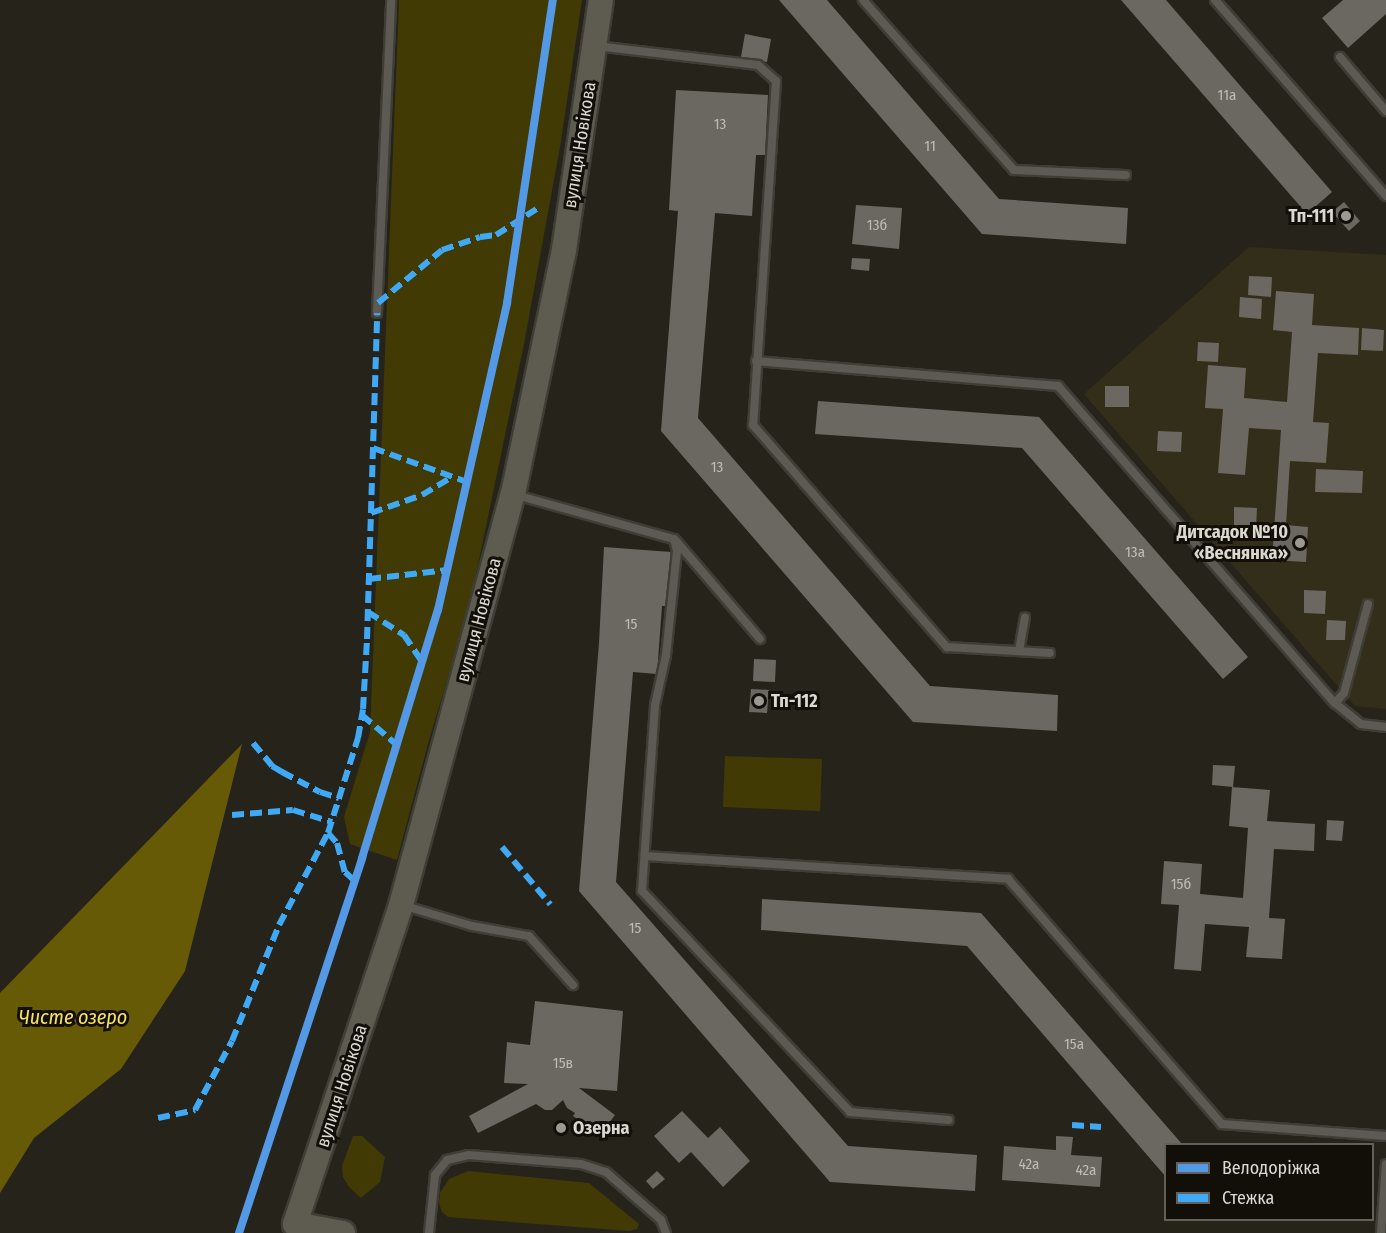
<!DOCTYPE html>
<meta charset="utf-8">
<style>
body{margin:0}
#map{position:relative;width:1386px;height:1233px;overflow:hidden;background:#26241a;font-family:"Fira Sans Condensed",sans-serif}
div>[style]{position:absolute}
.built>*{inset:0;background:#332e19}
.green>*{inset:0;background:#423a04}
.water>*{inset:0;background:#675a07}
.building>*{inset:0;background:#6a6860}
.roads{filter:drop-shadow(2px 0 #3f3e36) drop-shadow(-2px 0 #3f3e36) drop-shadow(0 2px #3f3e36) drop-shadow(0 -2px #3f3e36)}
.service>*{height:8px;margin:-4px;padding:0 4px;transform-origin:4px;border-radius:4px;background:#5c5a53}
.secondary>*{height:24px;margin:-12px;padding:0 12px;transform-origin:12px;border-radius:12px;background:#5e5c51}
.quiet>*{height:6px;margin-top:-3px;transform-origin:0;background:repeating-linear-gradient(90deg,#3fa9f5 0 12px,transparent 0 18px)}
.cycleway>*{height:8px;margin:-4px;padding:0 4px;transform-origin:4px;border-radius:4px;background:#5399e6}
.dots>*{width:16px;height:16px;translate:-50% -50%;box-sizing:border-box;border:3px solid #110f08;border-radius:50%}
span{translate:-50% -50%;white-space:nowrap;text-align:center;line-height:1.15;-webkit-text-stroke:6px #110f08;paint-order:stroke}
.number-label{font-size:15px;color:#bfbdb3}
.number-label span{-webkit-text-stroke-width:0}
.street-label{font-size:18px;color:#dbd9cf}
.poi-label{font-size:18px;color:#dbd9cf;font-weight:700}
.right{translate:-100% -50%;text-align:right}
.left{translate:0 -50%;text-align:left}
.water-label{font-size:20px;color:#fae25c;font-style:italic}
.legend{position:absolute;left:1164px;top:1143px;width:210px;height:78px;box-sizing:border-box;background:#110f08;border:2px solid #626058;margin:0;padding:8px 10px;list-style:none;font-size:18px;color:#dbd9cf}
.legend li{display:flex;align-items:center;gap:12px;height:30px}
.legend b{width:30px;border:2px solid #626058}
</style>
<div id="map">
<div class="built">
<i style="clip-path:polygon(1249px 247px,1386px 255px,1386px 709px,1355px 706px,1084px 394px)"></i>
</div>
<div class="green">
<i style="clip-path:polygon(399px 0,582px 0,560px 147px,524px 344px,469px 608px,429px 740px,397px 860px,350px 844px,344px 817px,370px 732px)"></i>
<i style="clip-path:polygon(725px 756px,822px 759px,820px 811px,723px 807px)"></i>
<i style="clip-path:polygon(353px 1136px,362px 1136px,385px 1157px,380px 1182px,361px 1198px,349px 1187px,343px 1177px,342px 1166px)"></i>
<i style="clip-path:polygon(468px 1171px,589px 1183px,639px 1224px,637px 1229px,629px 1231px,448px 1217px,442px 1212px,439px 1203px,440px 1193px,449px 1179px)"></i>
</div>
<div class="water">
<i style="clip-path:polygon(242px 744px,185px 971px,121px 1069px,34px 1138px,0 1193px,0 993px)"></i>
</div>
<div class="building">
<i style="clip-path:polygon(779px 0,827px 0,999px 199px,1128px 208px,1126px 244px,982px 234px)"></i>
<i style="clip-path:polygon(1121px 0,1166px 0,1332px 192px,1307px 214px)"></i>
<i style="clip-path:polygon(1343px 0,1386px 0,1386px 14px,1348px 48px,1322px 18px)"></i>
<i style="clip-path:polygon(745px 34px,771px 39px,767px 62px,741px 57px)"></i>
<i style="clip-path:polygon(676px 90px,768px 95px,765px 155px,756px 155px,752px 216px,715px 213px,698px 418px,930px 686px,1058px 695px,1057px 731px,913px 722px,661px 431px,678px 211px,669px 210px)"></i>
<i style="clip-path:polygon(1344px 202px,1360px 221px,1349px 231px,1332px 212px)"></i>
<i style="clip-path:polygon(856px 205px,902px 208px,899px 249px,852px 244px)"></i>
<i style="clip-path:polygon(852px 258px,870px 259px,869px 271px,851px 269px)"></i>
<i style="clip-path:polygon(1249px 276px,1272px 277px,1271px 297px,1248px 295px)"></i>
<i style="clip-path:polygon(1276px 291px,1314px 294px,1312px 325px,1359px 328px,1358px 355px,1318px 353px,1313px 422px,1329px 423px,1326px 463px,1290px 461px,1286px 525px,1308px 527px,1306px 562px,1272px 560px,1281px 430px,1249px 428px,1245px 475px,1218px 473px,1223px 409px,1205px 408px,1208px 365px,1246px 368px,1244px 398px,1287px 402px,1292px 332px,1273px 330px)"></i>
<i style="clip-path:polygon(1240px 297px,1262px 299px,1261px 319px,1239px 317px)"></i>
<i style="clip-path:polygon(1362px 328px,1384px 330px,1383px 351px,1361px 350px)"></i>
<i style="clip-path:polygon(1198px 342px,1219px 343px,1218px 362px,1197px 361px)"></i>
<i style="clip-path:polygon(1105px 386px,1129px 386px,1129px 407px,1105px 407px)"></i>
<i style="clip-path:polygon(818px 401px,1039px 417px,1248px 657px,1223px 679px,1022px 448px,815px 434px)"></i>
<i style="clip-path:polygon(1158px 431px,1182px 432px,1181px 452px,1157px 451px)"></i>
<i style="clip-path:polygon(1316px 469px,1363px 471px,1362px 493px,1315px 492px)"></i>
<i style="clip-path:polygon(1234px 507px,1257px 508px,1256px 529px,1234px 528px)"></i>
<i style="clip-path:polygon(604px 547px,671px 552px,667px 606px,662px 606px,657px 674px,633px 672px,616px 882px,848px 1146px,977px 1155px,975px 1191px,830px 1182px,579px 891px,599px 643px)"></i>
<i style="clip-path:polygon(1304px 590px,1326px 591px,1325px 614px,1304px 613px)"></i>
<i style="clip-path:polygon(1327px 620px,1346px 621px,1345px 640px,1326px 640px)"></i>
<i style="clip-path:polygon(754px 659px,776px 660px,775px 682px,753px 681px)"></i>
<i style="clip-path:polygon(751px 689px,769px 690px,767px 713px,749px 712px)"></i>
<i style="clip-path:polygon(1213px 765px,1235px 766px,1233px 787px,1212px 785px)"></i>
<i style="clip-path:polygon(1232px 787px,1270px 790px,1267px 821px,1315px 824px,1314px 851px,1274px 849px,1269px 918px,1285px 919px,1282px 959px,1246px 957px,1249px 927px,1205px 924px,1201px 971px,1174px 969px,1179px 905px,1161px 904px,1164px 861px,1202px 864px,1200px 894px,1243px 898px,1248px 828px,1229px 826px)"></i>
<i style="clip-path:polygon(1327px 820px,1344px 821px,1342px 841px,1326px 840px)"></i>
<i style="clip-path:polygon(762px 899px,981px 913px,1182px 1144px,1166px 1144px,1166px 1177px,967px 946px,761px 930px)"></i>
<i style="clip-path:polygon(535px 1001px,623px 1011px,617px 1091px,579px 1088px,615px 1115px,600px 1135px,573px 1116px,575px 1113px,567px 1108px,563px 1100px,552px 1110px,545px 1110px,536px 1104px,478px 1133px,469px 1116px,528px 1084px,504px 1083px,507px 1042px,530px 1045px)"></i>
<i style="clip-path:polygon(682px 1111px,708px 1138px,720px 1127px,750px 1161px,723px 1187px,691px 1152px,679px 1163px,654px 1136px)"></i>
<i style="clip-path:polygon(1056px 1136px,1073px 1137px,1071px 1155px,1102px 1157px,1100px 1187px,1002px 1180px,1004px 1146px,1056px 1150px)"></i>
<i style="clip-path:polygon(657px 1171px,665px 1179px,653px 1189px,646px 1181px)"></i>
</div>
<div class="roads">
<div class="service">
<i style="left:863px;top:0;width:227px;rotate:48.4deg"></i>
<i style="left:1014px;top:170px;width:112px;rotate:2.6deg"></i>
<i style="left:1215px;top:0;width:260px;rotate:48.9deg"></i>
<i style="left:596px;top:46px;width:163px;rotate:6.7deg"></i>
<i style="left:758px;top:65px;width:24px;rotate:42deg"></i>
<i style="left:776px;top:81px;width:345px;rotate:93.8deg"></i>
<i style="left:753px;top:425px;width:295px;rotate:48.9deg"></i>
<i style="left:947px;top:647px;width:103px;rotate:3.3deg"></i>
<i style="left:1340px;top:57px;width:71px;rotate:49.6deg"></i>
<i style="left:377px;top:313px;width:313px;rotate:-87.4deg"></i>
<i style="left:756px;top:361px;width:303px;rotate:4.7deg"></i>
<i style="left:1058px;top:386px;width:421px;rotate:48.9deg"></i>
<i style="left:1335px;top:703px;width:33px;rotate:39deg"></i>
<i style="left:1361px;top:724px;width:25px;rotate:7deg"></i>
<i style="left:516px;top:495px;width:164px;rotate:15.6deg"></i>
<i style="left:674px;top:539px;width:12px;rotate:76deg"></i>
<i style="left:677px;top:551px;width:105px;rotate:96deg"></i>
<i style="left:666px;top:655px;width:51px;rotate:102.4deg"></i>
<i style="left:655px;top:705px;width:186px;rotate:94deg"></i>
<i style="left:642px;top:891px;width:303px;rotate:46.7deg"></i>
<i style="left:850px;top:1112px;width:99px;rotate:4.6deg"></i>
<i style="left:676px;top:541px;width:129px;rotate:49.4deg"></i>
<i style="left:1019px;top:651px;width:34px;rotate:-80deg"></i>
<i style="left:1335px;top:703px;width:13px;rotate:-48deg"></i>
<i style="left:1344px;top:693px;width:92px;rotate:-74.9deg"></i>
<i style="left:645px;top:856px;width:364px;rotate:3.6deg"></i>
<i style="left:1008px;top:879px;width:325px;rotate:48.9deg"></i>
<i style="left:1222px;top:1124px;width:164px;rotate:4.2deg"></i>
<i style="left:402px;top:905px;width:73px;rotate:16.7deg"></i>
<i style="left:472px;top:926px;width:58px;rotate:10deg"></i>
<i style="left:529px;top:936px;width:66px;rotate:48.1deg"></i>
<i style="left:429px;top:1233px;width:58px;rotate:-84.1deg"></i>
<i style="left:435px;top:1175px;width:19px;rotate:-51deg"></i>
<i style="left:447px;top:1160px;width:22px;rotate:-13deg"></i>
<i style="left:468px;top:1155px;width:113px;rotate:4.6deg"></i>
<i style="left:581px;top:1164px;width:26px;rotate:18deg"></i>
<i style="left:606px;top:1172px;width:73px;rotate:41.1deg"></i>
<i style="left:661px;top:1220px;width:14px;rotate:69deg"></i>
<i style="left:1381px;top:1233px;width:69px;rotate:-85.9deg"></i>
</div>
<div class="secondary">
<i style="left:343px;top:1233px;width:49px;rotate:-169.4deg"></i>
<i style="left:295px;top:1224px;width:336px;rotate:-71.6deg"></i>
<i style="left:401px;top:905px;width:426px;rotate:-74.8deg"></i>
<i style="left:513px;top:494px;width:249px;rotate:-78.2deg"></i>
<i style="left:564px;top:250px;width:253px;rotate:-81.6deg"></i>
</div>
</div>
<div class="quiet">
<i style="left:378px;top:303px;width:83px;rotate:-39.6deg"></i>
<i style="left:442px;top:250px;width:40px;rotate:-18.9deg"></i>
<i style="left:480px;top:237px;width:16px;rotate:-7deg"></i>
<i style="left:496px;top:235px;width:50px;rotate:-32.7deg"></i>
<i style="left:373px;top:448px;width:100px;rotate:19.9deg"></i>
<i style="left:371px;top:513px;width:54px;rotate:-19.4deg"></i>
<i style="left:422px;top:495px;width:35px;rotate:-31deg"></i>
<i style="left:369px;top:579px;width:79px;rotate:-6.6deg"></i>
<i style="left:368px;top:612px;width:43px;rotate:32.6deg"></i>
<i style="left:404px;top:635px;width:32px;rotate:56deg"></i>
<i style="left:362px;top:715px;width:46px;rotate:40.6deg"></i>
<i style="left:253px;top:743px;width:30px;rotate:50deg"></i>
<i style="left:272px;top:766px;width:12px;rotate:31deg"></i>
<i style="left:282px;top:772px;width:43px;rotate:27.8deg"></i>
<i style="left:320px;top:792px;width:20px;rotate:18deg"></i>
<i style="left:232px;top:815px;width:61px;rotate:-4.7deg"></i>
<i style="left:293px;top:810px;width:41px;rotate:17.1deg"></i>
<i style="left:328px;top:833px;width:13px;rotate:48deg"></i>
<i style="left:337px;top:843px;width:30px;rotate:75deg"></i>
<i style="left:345px;top:872px;width:13px;rotate:42deg"></i>
<i style="left:502px;top:847px;width:75px;rotate:49.9deg"></i>
<i style="left:158px;top:1118px;width:38px;rotate:-12deg"></i>
<i style="left:195px;top:1110px;width:78px;rotate:-61.8deg"></i>
<i style="left:232px;top:1041px;width:125px;rotate:-67.9deg"></i>
<i style="left:279px;top:925px;width:104px;rotate:-62deg"></i>
<i style="left:328px;top:833px;width:100px;rotate:-72.5deg"></i>
<i style="left:358px;top:738px;width:29px;rotate:-80deg"></i>
<i style="left:363px;top:709px;width:70px;rotate:-86.7deg"></i>
<i style="left:367px;top:639px;width:326px;rotate:-88.2deg"></i>
<i style="left:1072px;top:1125px;width:29px;rotate:4deg"></i>
</div>
<div class="cycleway">
<i style="left:239px;top:1233px;width:395px;rotate:-71.8deg"></i>
<i style="left:362px;top:858px;width:259px;rotate:-73deg"></i>
<i style="left:438px;top:610px;width:315px;rotate:-77.3deg"></i>
<i style="left:507px;top:303px;width:306px;rotate:-81.4deg"></i>
</div>
<div class="dots">
<i style="left:1346px;top:216px;background:#9c9a90"></i>
<i style="left:1300px;top:543px;background:#9c9a90"></i>
<i style="left:759px;top:701px;background:#9c9a90"></i>
<i style="left:561px;top:1128px;background:#9c9a90"></i>
</div>
<div class="number-label">
<span style="left:1227px;top:96px">11а</span>
<span style="left:720px;top:125px">13</span>
<span style="left:930px;top:147px">11</span>
<span style="left:877px;top:226px">13б</span>
<span style="left:717px;top:468px">13</span>
<span style="left:1135px;top:553px">13а</span>
<span style="left:631px;top:625px">15</span>
<span style="left:1181px;top:885px">15б</span>
<span style="left:635px;top:929px">15</span>
<span style="left:1074px;top:1045px">15а</span>
<span style="left:563px;top:1064px">15в</span>
<span style="left:1029px;top:1165px">42а</span>
<span style="left:1086px;top:1171px">42а</span>
</div>
<div class="street-label">
<span style="left:580px;top:145px;rotate:-81deg">вулиця Новікова</span>
<span style="left:479px;top:620px;rotate:-75deg">вулиця Новікова</span>
<span style="left:342px;top:1086px;rotate:-72deg">вулиця Новікова</span>
</div>
<div class="poi-label">
<span class="right" style="left:1334px;top:216px">Тп-111</span>
<span class="right" style="left:1288px;top:543px">Дитсадок №10<br>«Веснянка»</span>
<span class="left" style="left:771px;top:701px">Тп-112</span>
<span class="left" style="left:573px;top:1128px">Озерна</span>
</div>
<div class="water-label">
<span style="left:73px;top:1017px">Чисте озеро</span>
</div>
<ul class="legend">
<li><b style="height:8px;background:#5399e6"></b>Велодоріжка</li>
<li><b style="height:8px;background:#3fa9f5"></b>Стежка</li>
</ul>
</div>
